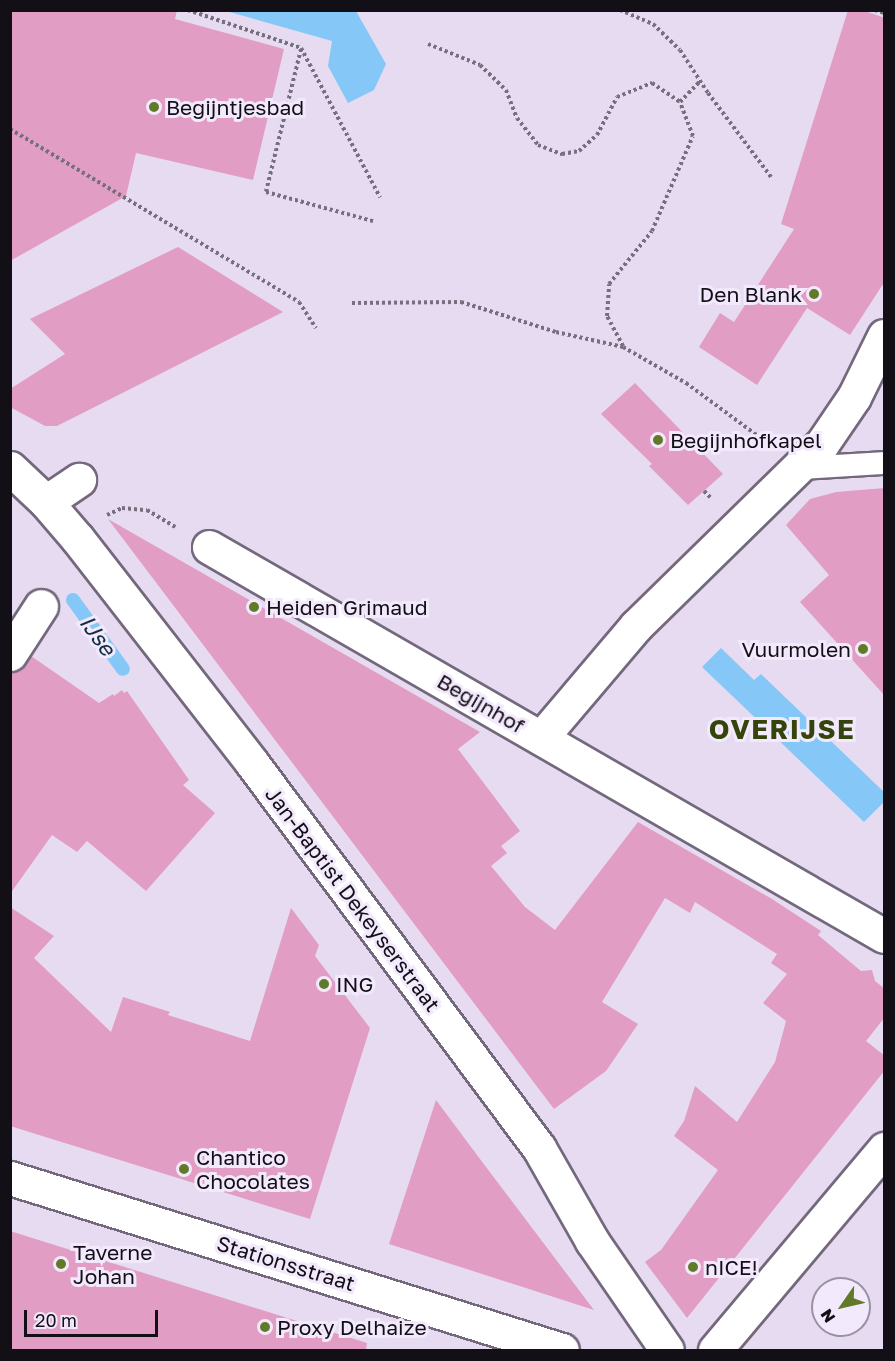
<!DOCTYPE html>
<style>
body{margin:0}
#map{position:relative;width:895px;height:1361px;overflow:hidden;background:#e7dbf2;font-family:"Golos Text",sans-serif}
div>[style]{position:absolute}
.water>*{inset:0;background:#85c8f7}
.stream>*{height:14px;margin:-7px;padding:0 7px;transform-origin:7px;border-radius:7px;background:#85c8f7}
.building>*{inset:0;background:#e19dc4}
.path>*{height:4px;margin-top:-2px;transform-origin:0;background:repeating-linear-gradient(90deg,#766f7e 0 3px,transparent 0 6px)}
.roads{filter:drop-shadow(2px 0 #73687c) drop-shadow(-2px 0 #73687c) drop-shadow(0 2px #73687c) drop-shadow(0 -2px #73687c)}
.service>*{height:22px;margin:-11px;padding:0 11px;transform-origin:11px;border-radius:11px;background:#fff}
.pedestrian>*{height:33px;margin:-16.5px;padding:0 16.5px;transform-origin:16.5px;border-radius:16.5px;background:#fff}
.minor>*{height:33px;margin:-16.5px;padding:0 16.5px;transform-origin:16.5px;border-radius:16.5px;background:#fff}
.secondary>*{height:33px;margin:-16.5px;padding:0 16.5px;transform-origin:16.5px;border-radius:16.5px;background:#fff}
.dots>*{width:16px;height:16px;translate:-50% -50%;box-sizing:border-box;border:3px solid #f3e9fc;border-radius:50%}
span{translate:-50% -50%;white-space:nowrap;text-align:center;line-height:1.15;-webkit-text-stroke:6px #f3e9fc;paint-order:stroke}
.poi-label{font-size:21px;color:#130f17}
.left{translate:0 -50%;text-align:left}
.right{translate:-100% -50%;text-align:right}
.street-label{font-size:21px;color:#130f17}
.water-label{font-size:22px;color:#102e41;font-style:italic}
.district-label{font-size:27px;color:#35440b;font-weight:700;letter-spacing:1.5px}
.frame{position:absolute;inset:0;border:12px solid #130f17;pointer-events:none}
.north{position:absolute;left:811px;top:1277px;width:60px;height:60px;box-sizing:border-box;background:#f3e9fc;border:2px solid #9992a0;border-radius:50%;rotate:236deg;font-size:16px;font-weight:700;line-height:24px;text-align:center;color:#130f17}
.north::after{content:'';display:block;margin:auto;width:21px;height:27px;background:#63792a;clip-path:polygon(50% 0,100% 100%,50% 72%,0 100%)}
.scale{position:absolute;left:24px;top:1310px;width:134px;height:27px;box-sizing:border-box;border:3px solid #130f17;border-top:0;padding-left:8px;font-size:18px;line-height:21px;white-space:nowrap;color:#130f17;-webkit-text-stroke:4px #f3e9fc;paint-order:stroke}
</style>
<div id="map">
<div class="water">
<i style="clip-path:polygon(226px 11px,356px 11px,386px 64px,374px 90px,348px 103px,328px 66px,332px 41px)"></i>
<i style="clip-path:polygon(721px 648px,754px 680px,761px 674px,884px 792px,884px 802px,864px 822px,702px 667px)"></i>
</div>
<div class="stream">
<i style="left:73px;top:600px;width:85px;rotate:54.1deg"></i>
</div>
<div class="building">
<i style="clip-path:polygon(10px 10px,177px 10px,175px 19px,284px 49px,253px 180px,136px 153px,126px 196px,10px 261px)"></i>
<i style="clip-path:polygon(848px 10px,862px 10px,885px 18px,885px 281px,850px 335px,807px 308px,757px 385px,699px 347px,720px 313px,734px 322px,794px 229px,781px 224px)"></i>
<i style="clip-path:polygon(178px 247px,283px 312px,57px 426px,45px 426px,10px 407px,10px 389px,65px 354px,30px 319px)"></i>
<i style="clip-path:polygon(635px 383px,723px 474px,688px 505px,649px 466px,652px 464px,601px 414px)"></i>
<i style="clip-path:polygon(885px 488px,885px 696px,800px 602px,829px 575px,786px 525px,810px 499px,836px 492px)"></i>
<i style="clip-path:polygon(108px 519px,480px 732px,458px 749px,520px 831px,501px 846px,507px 853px,491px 866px,525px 907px,555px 930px,638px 822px,772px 899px,821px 931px,818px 935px,861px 971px,872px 970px,875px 981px,885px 989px,885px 1017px,866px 1041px,885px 1056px,885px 1070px,687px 1318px,645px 1262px,661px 1250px,718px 1170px,674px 1136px,684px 1121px,695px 1086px,737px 1122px,775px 1062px,786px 1021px,763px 1003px,787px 974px,771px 963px,777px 954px,695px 902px,690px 913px,665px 898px,602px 1002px,638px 1024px,606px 1071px,554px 1109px)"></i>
<i style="clip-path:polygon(31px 656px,99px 703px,113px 694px,114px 696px,122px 690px,124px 693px,127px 691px,189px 780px,183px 785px,215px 813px,146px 891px,87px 841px,77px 852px,52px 835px,10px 894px,10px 672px,19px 670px)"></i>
<i style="clip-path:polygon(10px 907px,54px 936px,34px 958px,111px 1032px,123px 997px,170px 1012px,168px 1015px,250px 1041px,291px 908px,319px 945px,315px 956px,370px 1028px,310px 1219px,10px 1126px)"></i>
<i style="clip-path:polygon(436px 1100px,480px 1159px,594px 1310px,389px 1244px)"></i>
<i style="clip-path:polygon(10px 1231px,367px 1343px,366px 1350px,10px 1350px)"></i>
</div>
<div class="path">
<i style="left:188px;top:10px;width:119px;rotate:18.6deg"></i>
<i style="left:301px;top:48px;width:169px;rotate:62.1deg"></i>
<i style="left:620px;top:10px;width:36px;rotate:23deg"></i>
<i style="left:653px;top:24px;width:37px;rotate:44deg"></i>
<i style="left:680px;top:50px;width:51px;rotate:56.9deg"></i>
<i style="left:708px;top:93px;width:105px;rotate:53.1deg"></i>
<i style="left:875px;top:10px;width:9px;rotate:18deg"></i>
<i style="left:428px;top:44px;width:56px;rotate:22deg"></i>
<i style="left:480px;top:65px;width:36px;rotate:44deg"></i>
<i style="left:506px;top:90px;width:30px;rotate:69deg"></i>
<i style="left:517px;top:118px;width:34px;rotate:52deg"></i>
<i style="left:538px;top:145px;width:26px;rotate:21deg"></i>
<i style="left:562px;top:154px;width:17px;rotate:-10deg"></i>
<i style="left:579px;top:151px;width:24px;rotate:-42deg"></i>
<i style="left:597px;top:135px;width:43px;rotate:-62.2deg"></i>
<i style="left:617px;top:97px;width:38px;rotate:-22deg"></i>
<i style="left:652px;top:83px;width:34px;rotate:34deg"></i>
<i style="left:301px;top:49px;width:147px;rotate:103.8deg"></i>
<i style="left:266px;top:192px;width:111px;rotate:15.2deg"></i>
<i style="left:10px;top:129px;width:337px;rotate:30.9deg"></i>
<i style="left:299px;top:302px;width:31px;rotate:57deg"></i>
<i style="left:352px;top:303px;width:109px;rotate:-0.5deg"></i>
<i style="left:461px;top:302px;width:100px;rotate:17.5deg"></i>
<i style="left:556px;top:332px;width:69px;rotate:12.6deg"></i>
<i style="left:623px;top:347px;width:73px;rotate:29.7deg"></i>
<i style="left:686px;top:383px;width:99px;rotate:36.4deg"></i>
<i style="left:623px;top:346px;width:34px;rotate:-118deg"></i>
<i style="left:607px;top:316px;width:32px;rotate:-86deg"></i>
<i style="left:609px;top:284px;width:68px;rotate:-50.9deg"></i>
<i style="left:652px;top:231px;width:103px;rotate:-66.7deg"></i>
<i style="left:693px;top:136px;width:36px;rotate:-111deg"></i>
<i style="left:680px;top:102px;width:29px;rotate:-46deg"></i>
<i style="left:704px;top:491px;width:10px;rotate:45deg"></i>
<i style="left:107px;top:515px;width:17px;rotate:-25deg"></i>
<i style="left:122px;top:508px;width:25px;rotate:5deg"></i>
<i style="left:147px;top:510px;width:33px;rotate:31deg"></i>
</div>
<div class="roads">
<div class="service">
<i style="left:800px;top:468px;width:84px;rotate:-3.4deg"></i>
</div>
<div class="pedestrian">
<i style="left:10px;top:654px;width:57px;rotate:-57.1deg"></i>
</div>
<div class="minor">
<i style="left:46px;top:502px;width:40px;rotate:-34deg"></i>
<i style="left:209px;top:547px;width:779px;rotate:29.95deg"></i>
<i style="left:541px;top:738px;width:147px;rotate:-49.7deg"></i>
<i style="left:636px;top:626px;width:260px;rotate:-44.4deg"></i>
<i style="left:822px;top:444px;width:57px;rotate:-55.8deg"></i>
<i style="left:854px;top:397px;width:68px;rotate:-63.8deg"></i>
<i style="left:10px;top:1178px;width:578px;rotate:17.31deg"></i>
<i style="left:715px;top:1350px;width:263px;rotate:-49.9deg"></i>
</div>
<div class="secondary">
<i style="left:10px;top:468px;width:50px;rotate:43.4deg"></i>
<i style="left:46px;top:502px;width:48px;rotate:49.3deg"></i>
<i style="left:77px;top:538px;width:285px;rotate:52.1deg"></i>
<i style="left:252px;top:763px;width:480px;rotate:53.3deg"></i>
<i style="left:539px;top:1148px;width:107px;rotate:60.3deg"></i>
<i style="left:592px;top:1241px;width:132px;rotate:55.5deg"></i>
</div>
</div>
<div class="dots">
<i style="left:154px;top:107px;background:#63792a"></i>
<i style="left:814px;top:294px;background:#63792a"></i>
<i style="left:658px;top:440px;background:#63792a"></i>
<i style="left:254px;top:607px;background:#63792a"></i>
<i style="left:863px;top:649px;background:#63792a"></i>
<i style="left:324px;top:984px;background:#63792a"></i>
<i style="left:184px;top:1169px;background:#63792a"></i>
<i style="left:61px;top:1264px;background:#63792a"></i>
<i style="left:693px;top:1267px;background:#63792a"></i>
<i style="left:265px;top:1327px;background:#63792a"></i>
</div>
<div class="poi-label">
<span class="left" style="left:166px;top:107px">Begijntjesbad</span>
<span class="right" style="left:802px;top:294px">Den Blank</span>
<span class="left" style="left:670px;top:440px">Begijnhofkapel</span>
<span class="left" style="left:266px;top:607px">Heiden Grimaud</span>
<span class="right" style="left:851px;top:649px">Vuurmolen</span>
<span class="left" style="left:336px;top:984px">ING</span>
<span class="left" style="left:196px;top:1169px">Chantico<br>Chocolates</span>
<span class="left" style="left:73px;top:1264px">Taverne<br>Johan</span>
<span class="left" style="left:705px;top:1267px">nICE!</span>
<span class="left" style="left:277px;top:1327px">Proxy Delhaize</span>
</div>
<div class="street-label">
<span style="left:481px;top:703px;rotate:30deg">Begijnhof</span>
<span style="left:353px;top:899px;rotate:53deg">Jan-Baptist Dekeyserstraat</span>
<span style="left:286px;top:1263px;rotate:17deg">Stationsstraat</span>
</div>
<div class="water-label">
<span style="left:98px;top:635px;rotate:54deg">IJse</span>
</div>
<div class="district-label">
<span style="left:782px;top:730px">OVERIJSE</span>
</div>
<div class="frame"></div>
<div class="north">N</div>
<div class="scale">20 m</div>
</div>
